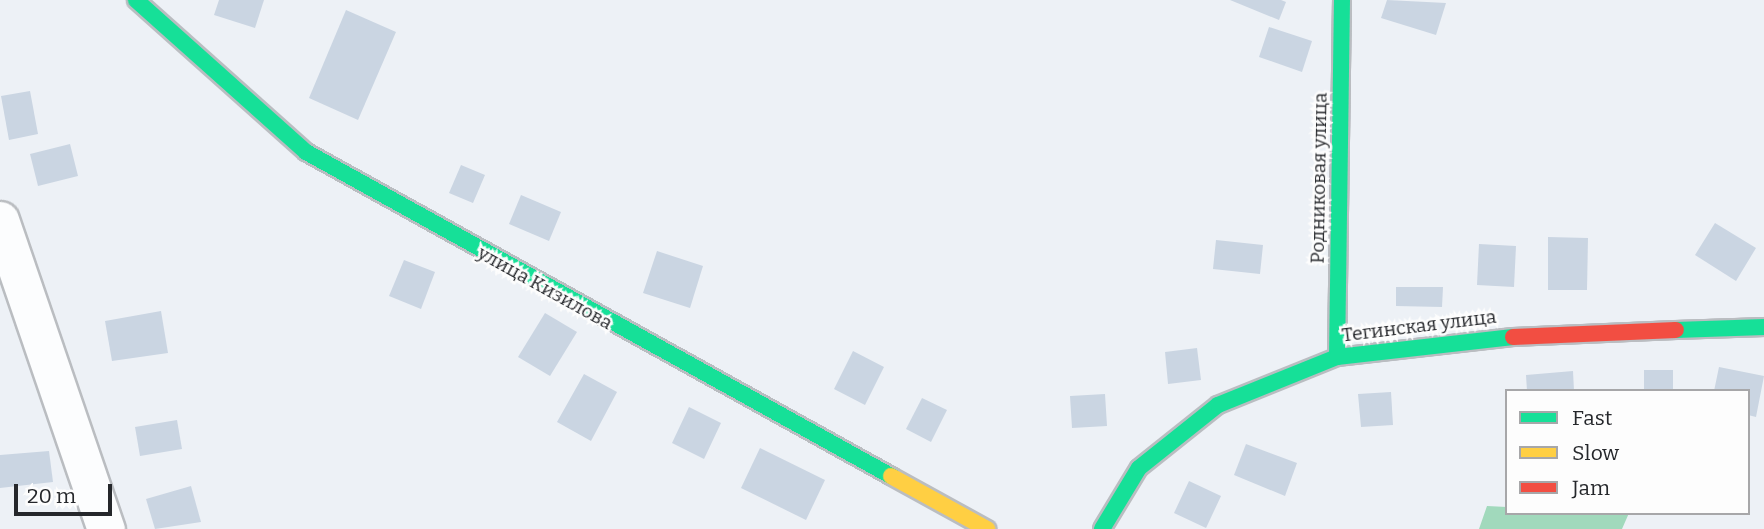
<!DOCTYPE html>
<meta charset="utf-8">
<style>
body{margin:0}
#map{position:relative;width:1764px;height:529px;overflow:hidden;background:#edf1f6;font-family:Bitter,serif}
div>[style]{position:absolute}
.forest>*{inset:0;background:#a1d9bc}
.building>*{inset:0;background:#cad5e2}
.roads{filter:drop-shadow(2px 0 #babdc1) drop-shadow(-2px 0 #babdc1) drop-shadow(0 2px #babdc1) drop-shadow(0 -2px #babdc1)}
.street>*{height:37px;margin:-18.5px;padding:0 18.5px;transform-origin:18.5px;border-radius:18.5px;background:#fcfdfe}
.fast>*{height:16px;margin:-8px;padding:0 8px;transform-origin:8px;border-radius:8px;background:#16e098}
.slow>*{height:16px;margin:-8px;padding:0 8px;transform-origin:8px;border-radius:8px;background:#ffcf43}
.jam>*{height:16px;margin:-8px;padding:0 8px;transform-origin:8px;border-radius:8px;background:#f24e42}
span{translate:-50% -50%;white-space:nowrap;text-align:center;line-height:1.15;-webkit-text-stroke:5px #fdfdfd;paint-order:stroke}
.street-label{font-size:19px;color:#25272b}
.legend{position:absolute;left:1505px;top:389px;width:245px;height:126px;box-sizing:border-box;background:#fdfdfd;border:2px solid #a7a7a9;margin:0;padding:9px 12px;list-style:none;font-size:21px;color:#25272b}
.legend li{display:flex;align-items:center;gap:14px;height:35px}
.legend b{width:35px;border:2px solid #a7a7a9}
.scale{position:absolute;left:14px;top:484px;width:98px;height:32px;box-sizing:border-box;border:4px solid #25272b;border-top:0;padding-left:9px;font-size:21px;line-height:24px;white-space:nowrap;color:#25272b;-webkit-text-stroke:5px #fdfdfd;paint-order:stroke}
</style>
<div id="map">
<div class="forest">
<i style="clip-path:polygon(1487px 506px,1507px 507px,1507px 513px,1629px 513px,1622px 529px,1479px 529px)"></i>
</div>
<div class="building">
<i style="clip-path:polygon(219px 0,264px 0,255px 28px,214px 15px)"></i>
<i style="clip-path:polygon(1230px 0,1281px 0,1286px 2px,1279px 20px)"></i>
<i style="clip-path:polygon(1387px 0,1446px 3px,1436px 35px,1381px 18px)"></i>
<i style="clip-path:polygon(346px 10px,396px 32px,358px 120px,309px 98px)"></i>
<i style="clip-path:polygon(1269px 27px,1312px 41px,1302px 72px,1259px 57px)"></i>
<i style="clip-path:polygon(30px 91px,38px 134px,9px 140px,1px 96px)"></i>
<i style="clip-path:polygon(70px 144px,78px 176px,38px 186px,30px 154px)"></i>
<i style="clip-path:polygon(461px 165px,485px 175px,473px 203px,449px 193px)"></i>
<i style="clip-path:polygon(521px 195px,561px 212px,549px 241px,509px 224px)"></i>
<i style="clip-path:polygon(1715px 223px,1756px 248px,1736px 281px,1695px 255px)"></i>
<i style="clip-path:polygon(1548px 237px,1588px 238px,1587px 290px,1548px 290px)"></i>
<i style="clip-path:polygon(1216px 240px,1263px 245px,1260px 274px,1213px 269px)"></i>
<i style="clip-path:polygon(1479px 244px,1516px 246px,1514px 287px,1477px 285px)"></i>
<i style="clip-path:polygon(657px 251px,703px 266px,690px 308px,643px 293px)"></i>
<i style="clip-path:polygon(404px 260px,435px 272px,421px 309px,389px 296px)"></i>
<i style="clip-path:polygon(1396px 287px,1443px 287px,1442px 307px,1396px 306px)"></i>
<i style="clip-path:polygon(161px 311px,168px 353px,112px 361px,105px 321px)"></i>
<i style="clip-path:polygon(545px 313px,577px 332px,550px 376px,518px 357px)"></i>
<i style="clip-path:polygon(1197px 348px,1201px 380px,1168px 384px,1165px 352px)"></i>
<i style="clip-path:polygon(853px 351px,884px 367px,865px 405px,834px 389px)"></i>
<i style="clip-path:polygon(1719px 367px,1764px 376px,1756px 417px,1748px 415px,1748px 391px,1714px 391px)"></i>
<i style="clip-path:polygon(1644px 370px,1673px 370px,1673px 391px,1644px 391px)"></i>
<i style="clip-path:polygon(1573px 371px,1574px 391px,1527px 391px,1526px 375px)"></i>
<i style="clip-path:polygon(584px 374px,617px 392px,591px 441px,557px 422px)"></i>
<i style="clip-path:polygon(1391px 392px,1393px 425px,1361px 427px,1358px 394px)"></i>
<i style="clip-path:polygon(1105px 394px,1107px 426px,1072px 428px,1070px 396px)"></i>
<i style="clip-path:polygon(922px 398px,947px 410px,931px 442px,906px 429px)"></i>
<i style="clip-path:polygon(689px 407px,721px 423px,704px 459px,672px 443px)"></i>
<i style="clip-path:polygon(177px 420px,182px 449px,140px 456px,135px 427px)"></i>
<i style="clip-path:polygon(1246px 444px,1297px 463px,1285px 496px,1234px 475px)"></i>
<i style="clip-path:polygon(760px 448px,825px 480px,806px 520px,741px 488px)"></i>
<i style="clip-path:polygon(49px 451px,53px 482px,0 488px,0 455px)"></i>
<i style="clip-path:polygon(1189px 481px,1221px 496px,1206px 528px,1174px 513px)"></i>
<i style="clip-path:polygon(191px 486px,201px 522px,155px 529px,146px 499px)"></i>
</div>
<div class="roads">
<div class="street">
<i style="left:0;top:220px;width:327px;rotate:71.1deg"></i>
</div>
<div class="fast">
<i style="left:136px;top:0;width:228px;rotate:41.8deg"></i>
<i style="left:306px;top:152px;width:669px;rotate:28.98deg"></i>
<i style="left:1676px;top:330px;width:88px;rotate:-2deg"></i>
<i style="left:1337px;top:357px;width:357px;rotate:-89.2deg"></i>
<i style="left:1102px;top:529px;width:71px;rotate:-58.8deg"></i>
<i style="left:1139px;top:468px;width:101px;rotate:-38.6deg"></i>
<i style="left:1218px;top:405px;width:128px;rotate:-22deg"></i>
<i style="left:1337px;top:357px;width:177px;rotate:-6.5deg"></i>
</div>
<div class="slow">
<i style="left:891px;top:476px;width:110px;rotate:28.9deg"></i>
</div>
<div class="jam">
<i style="left:1513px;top:337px;width:163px;rotate:-2.5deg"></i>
</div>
</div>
<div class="street-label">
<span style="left:1319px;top:178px;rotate:-89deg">Родниковая улица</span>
<span style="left:545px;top:288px;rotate:29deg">улица Кизилова</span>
<span style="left:1419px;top:326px;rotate:-7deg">Тегинская улица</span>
</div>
<ul class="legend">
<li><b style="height:9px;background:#16e098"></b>Fast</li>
<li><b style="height:9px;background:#ffcf43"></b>Slow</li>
<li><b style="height:9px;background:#f24e42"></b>Jam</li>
</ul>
<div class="scale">20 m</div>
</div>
